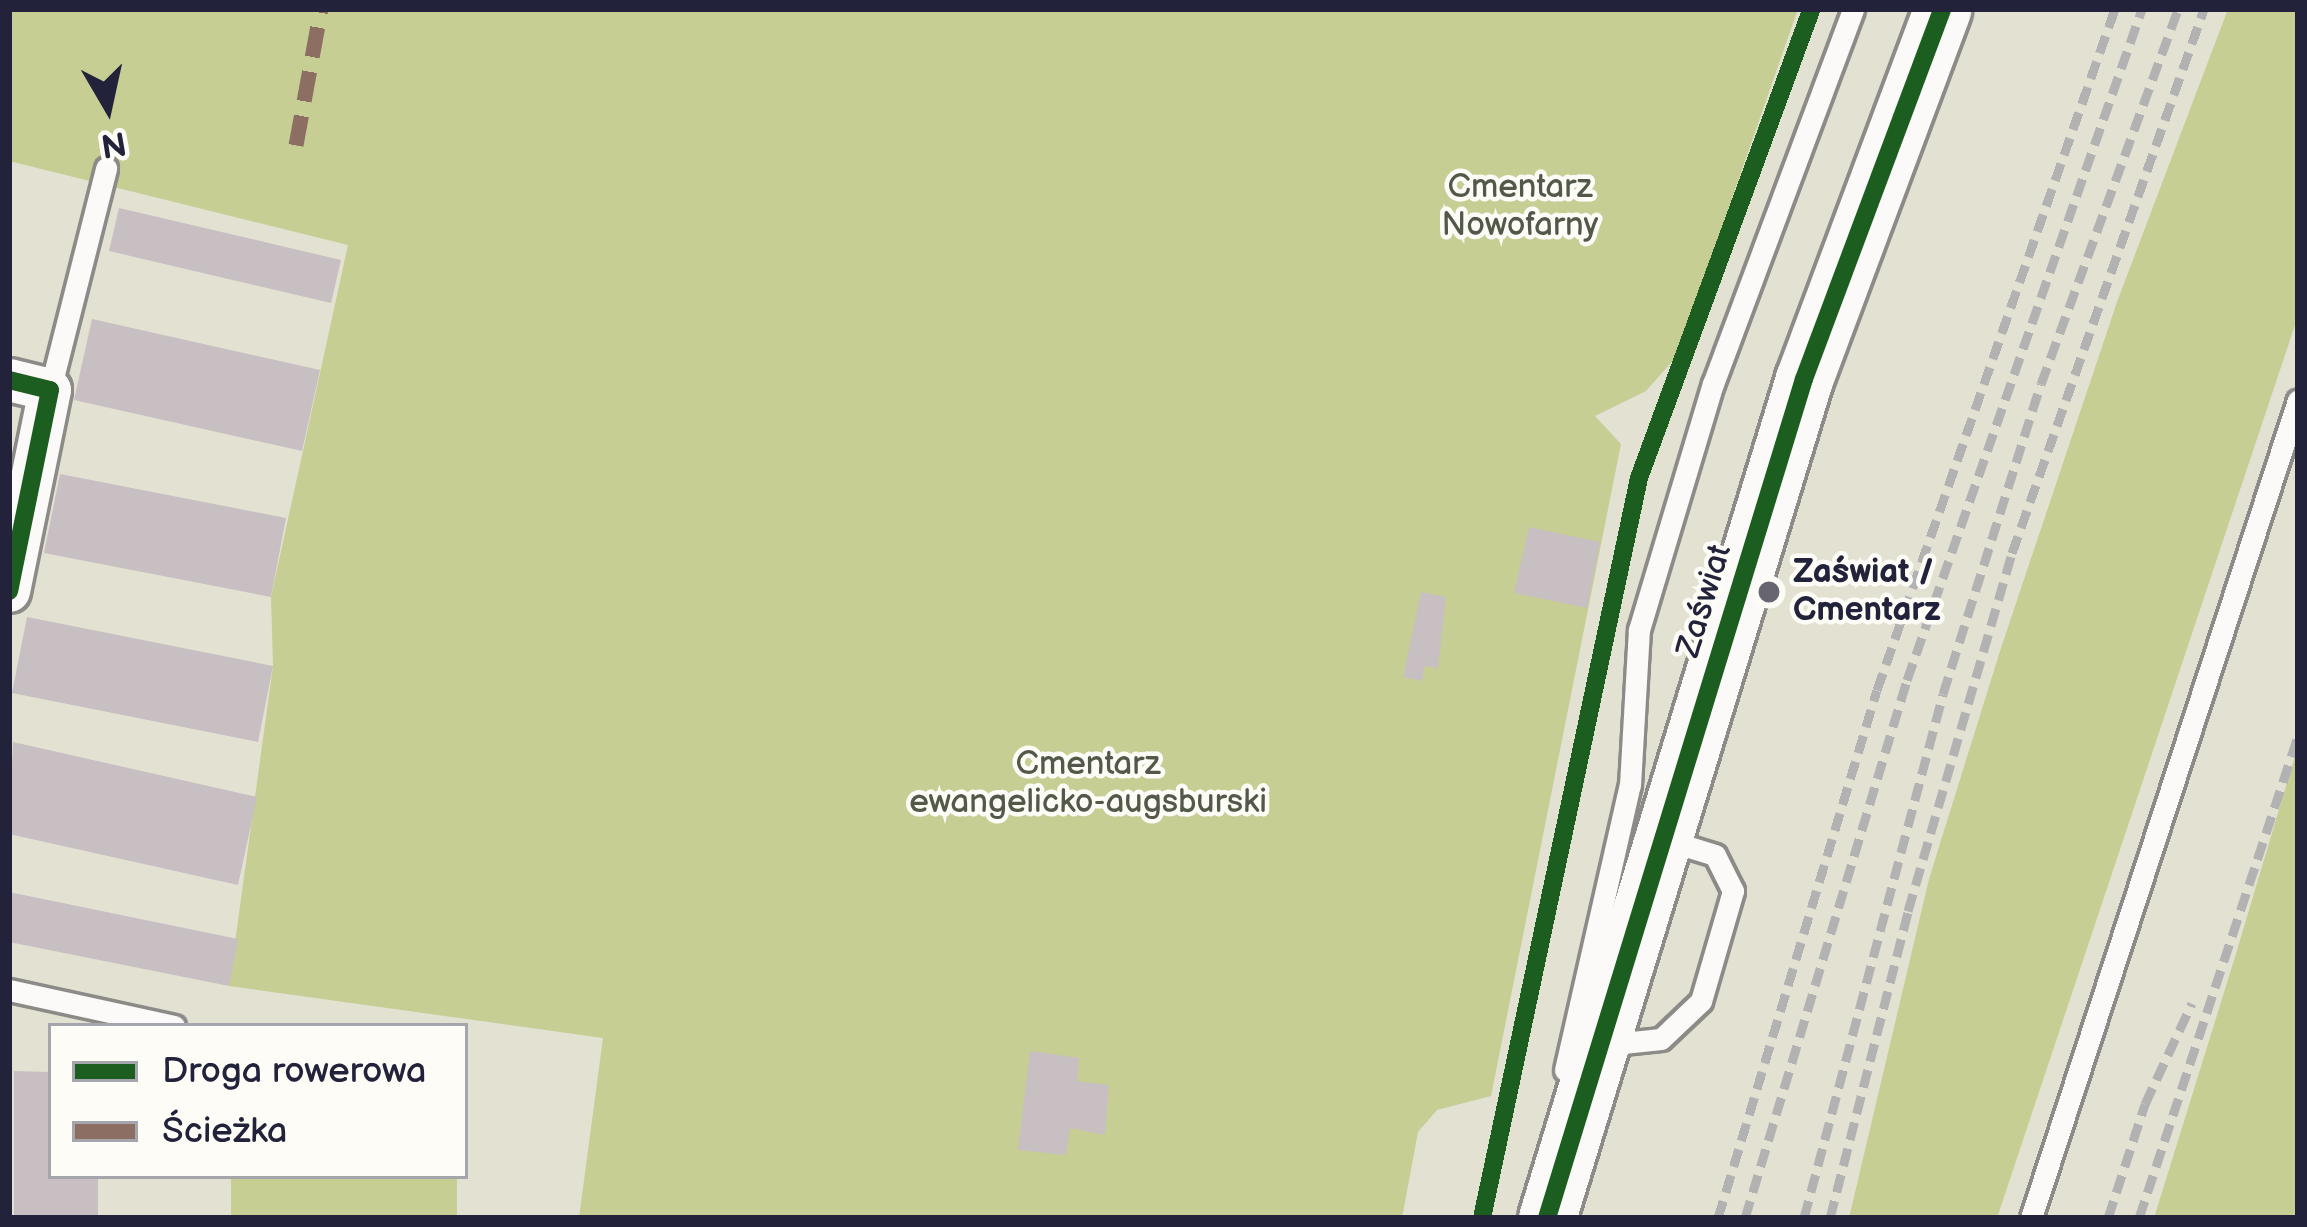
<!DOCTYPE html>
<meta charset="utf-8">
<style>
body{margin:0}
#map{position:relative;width:2307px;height:1227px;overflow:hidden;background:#e3e1d2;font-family:"Balsamiq Sans",sans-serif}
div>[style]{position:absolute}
.green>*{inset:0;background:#c6ce94}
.building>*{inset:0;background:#c8bfc2}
.roads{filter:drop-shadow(3px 0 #8c8b87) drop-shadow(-3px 0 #8c8b87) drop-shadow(0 3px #8c8b87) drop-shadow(0 -3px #8c8b87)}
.lane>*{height:21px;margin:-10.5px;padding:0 10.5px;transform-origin:10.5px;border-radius:10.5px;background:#fbfaf8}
.street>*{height:42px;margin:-21px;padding:0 21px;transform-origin:21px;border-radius:21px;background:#fbfaf8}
.secondary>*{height:57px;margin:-28.5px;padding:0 28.5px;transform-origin:28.5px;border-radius:28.5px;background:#fbfaf8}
.rail>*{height:9px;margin-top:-4.5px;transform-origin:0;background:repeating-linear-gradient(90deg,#b3b2b3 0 18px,transparent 0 27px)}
.quiet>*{height:15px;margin-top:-7.5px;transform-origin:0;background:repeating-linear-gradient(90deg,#8d6e63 0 30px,transparent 0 45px)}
.cycleway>*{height:18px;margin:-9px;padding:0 9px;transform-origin:9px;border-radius:9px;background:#1b5e20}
.dots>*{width:33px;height:33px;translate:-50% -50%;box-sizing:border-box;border:6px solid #fdfcf7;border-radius:50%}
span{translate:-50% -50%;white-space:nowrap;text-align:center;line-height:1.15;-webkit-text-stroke:9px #fdfcf7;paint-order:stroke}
.park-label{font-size:33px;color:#535949}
.poi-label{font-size:33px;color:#22223b;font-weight:700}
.left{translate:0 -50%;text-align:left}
.street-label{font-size:33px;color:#22223b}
.frame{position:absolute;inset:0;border:12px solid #22223b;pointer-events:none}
.legend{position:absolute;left:48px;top:1023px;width:420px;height:156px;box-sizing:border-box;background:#fdfcf7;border:3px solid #a5a5ac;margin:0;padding:15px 21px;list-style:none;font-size:36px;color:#22223b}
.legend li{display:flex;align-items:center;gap:24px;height:60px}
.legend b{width:60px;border:3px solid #a5a5ac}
.north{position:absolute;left:48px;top:48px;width:120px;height:120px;-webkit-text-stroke:9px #fdfcf7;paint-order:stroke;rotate:171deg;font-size:33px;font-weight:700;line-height:48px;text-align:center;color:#22223b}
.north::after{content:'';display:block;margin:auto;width:42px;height:54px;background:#22223b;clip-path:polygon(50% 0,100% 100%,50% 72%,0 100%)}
</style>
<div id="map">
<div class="green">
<i style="clip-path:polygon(9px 9px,1798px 9px,1677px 356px,1646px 391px,1595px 416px,1621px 444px,1491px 1096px,1437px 1110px,1418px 1132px,1402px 1218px,579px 1218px,603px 1038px,229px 986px,273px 666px,271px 597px,348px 245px,9px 161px)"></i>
<i style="clip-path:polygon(2228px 9px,2298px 9px,2295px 325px,1997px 1218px,1849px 1218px,1929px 879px,2001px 648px,2117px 302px)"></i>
<i style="clip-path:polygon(2298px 746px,2298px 1218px,2154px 1218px,2235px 957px)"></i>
<i style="clip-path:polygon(231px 1176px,457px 1176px,457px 1218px,231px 1218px)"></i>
</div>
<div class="building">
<i style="clip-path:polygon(119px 208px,341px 260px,331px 303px,109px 251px)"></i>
<i style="clip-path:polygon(92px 319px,320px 370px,302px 451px,74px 400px)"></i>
<i style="clip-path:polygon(60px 474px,286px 518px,271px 597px,44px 553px)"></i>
<i style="clip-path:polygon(1529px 527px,1600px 542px,1587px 608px,1514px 593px)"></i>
<i style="clip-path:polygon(1421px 592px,1446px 597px,1438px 668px,1425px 666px,1422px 681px,1403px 677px)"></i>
<i style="clip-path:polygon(27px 617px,273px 666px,258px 742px,12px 693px)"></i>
<i style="clip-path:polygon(13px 742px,257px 797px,238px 885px,9px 834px)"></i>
<i style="clip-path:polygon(9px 892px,238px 939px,229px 986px,9px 942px)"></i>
<i style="clip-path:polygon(1030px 1051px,1079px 1058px,1077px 1081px,1109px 1085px,1105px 1135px,1070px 1128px,1066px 1155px,1018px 1150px)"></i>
<i style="clip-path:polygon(14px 1071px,51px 1072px,51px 1176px,98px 1176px,98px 1218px,14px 1218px)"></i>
</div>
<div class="roads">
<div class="lane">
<i style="left:50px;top:390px;width:229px;rotate:-75.8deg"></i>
<i style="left:9px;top:990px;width:169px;rotate:12.3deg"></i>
<i style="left:1604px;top:1045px;width:57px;rotate:-6deg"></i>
<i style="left:1661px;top:1039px;width:55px;rotate:-43.5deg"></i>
<i style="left:1701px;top:1001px;width:115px;rotate:-73.8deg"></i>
<i style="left:1733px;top:891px;width:40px;rotate:-116.6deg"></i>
<i style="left:1715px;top:855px;width:54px;rotate:-162.9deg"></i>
<i style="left:1565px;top:1070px;width:292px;rotate:-77.2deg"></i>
<i style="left:1630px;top:785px;width:155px;rotate:-86.7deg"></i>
<i style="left:1639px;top:630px;width:257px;rotate:-73.3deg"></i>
<i style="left:1713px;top:384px;width:400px;rotate:-69.5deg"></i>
<i style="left:2031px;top:1218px;width:860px;rotate:-71.92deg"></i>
</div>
<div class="street">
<i style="left:9px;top:380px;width:42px;rotate:13.7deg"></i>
<i style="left:50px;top:390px;width:205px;rotate:101.5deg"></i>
</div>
<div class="secondary">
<i style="left:1547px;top:1218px;width:877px;rotate:-72.97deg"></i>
<i style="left:1804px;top:379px;width:395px;rotate:-69.5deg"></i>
</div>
</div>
<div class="rail">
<i style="left:1718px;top:1218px;width:551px;rotate:-73.24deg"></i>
<i style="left:1877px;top:690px;width:721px;rotate:-70.74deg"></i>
<i style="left:1745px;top:1218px;width:562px;rotate:-73.24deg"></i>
<i style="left:1907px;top:680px;width:711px;rotate:-70.7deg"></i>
<i style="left:1804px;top:1218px;width:542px;rotate:-75.14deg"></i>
<i style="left:1943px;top:694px;width:325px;rotate:-72.5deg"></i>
<i style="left:2041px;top:384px;width:399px;rotate:-69.9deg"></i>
<i style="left:1830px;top:1218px;width:317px;rotate:-75.7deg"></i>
<i style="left:1908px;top:911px;width:373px;rotate:-73.8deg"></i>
<i style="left:2012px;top:553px;width:577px;rotate:-70.56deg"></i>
<i style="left:2108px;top:1218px;width:120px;rotate:-72deg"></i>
<i style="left:2145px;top:1104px;width:111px;rotate:-65deg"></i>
<i style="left:2139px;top:1218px;width:508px;rotate:-71.74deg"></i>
</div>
<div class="quiet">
<i style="left:296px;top:145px;width:138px;rotate:-79.6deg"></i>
</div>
<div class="cycleway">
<i style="left:9px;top:380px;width:42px;rotate:13.7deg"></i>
<i style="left:50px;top:390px;width:205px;rotate:101.5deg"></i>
<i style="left:1482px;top:1218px;width:756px;rotate:-78.02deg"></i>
<i style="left:1639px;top:478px;width:500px;rotate:-69.8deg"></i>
<i style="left:1547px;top:1218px;width:877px;rotate:-72.97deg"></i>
<i style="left:1804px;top:379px;width:395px;rotate:-69.5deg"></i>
</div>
<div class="dots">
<i style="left:1769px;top:592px;background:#666570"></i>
</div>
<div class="park-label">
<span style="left:1520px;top:207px">Cmentarz<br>Nowofarny</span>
<span style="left:1088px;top:784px">Cmentarz<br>ewangelicko-augsburski</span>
</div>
<div class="poi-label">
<span class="left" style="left:1793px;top:592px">Zaświat /<br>Cmentarz</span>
</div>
<div class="street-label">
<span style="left:1705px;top:601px;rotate:-73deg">Zaświat</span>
</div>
<div class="frame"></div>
<ul class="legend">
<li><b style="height:15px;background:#1b5e20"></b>Droga rowerowa</li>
<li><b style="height:15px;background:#8d6e63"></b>Ścieżka</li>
</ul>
<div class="north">N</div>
</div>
